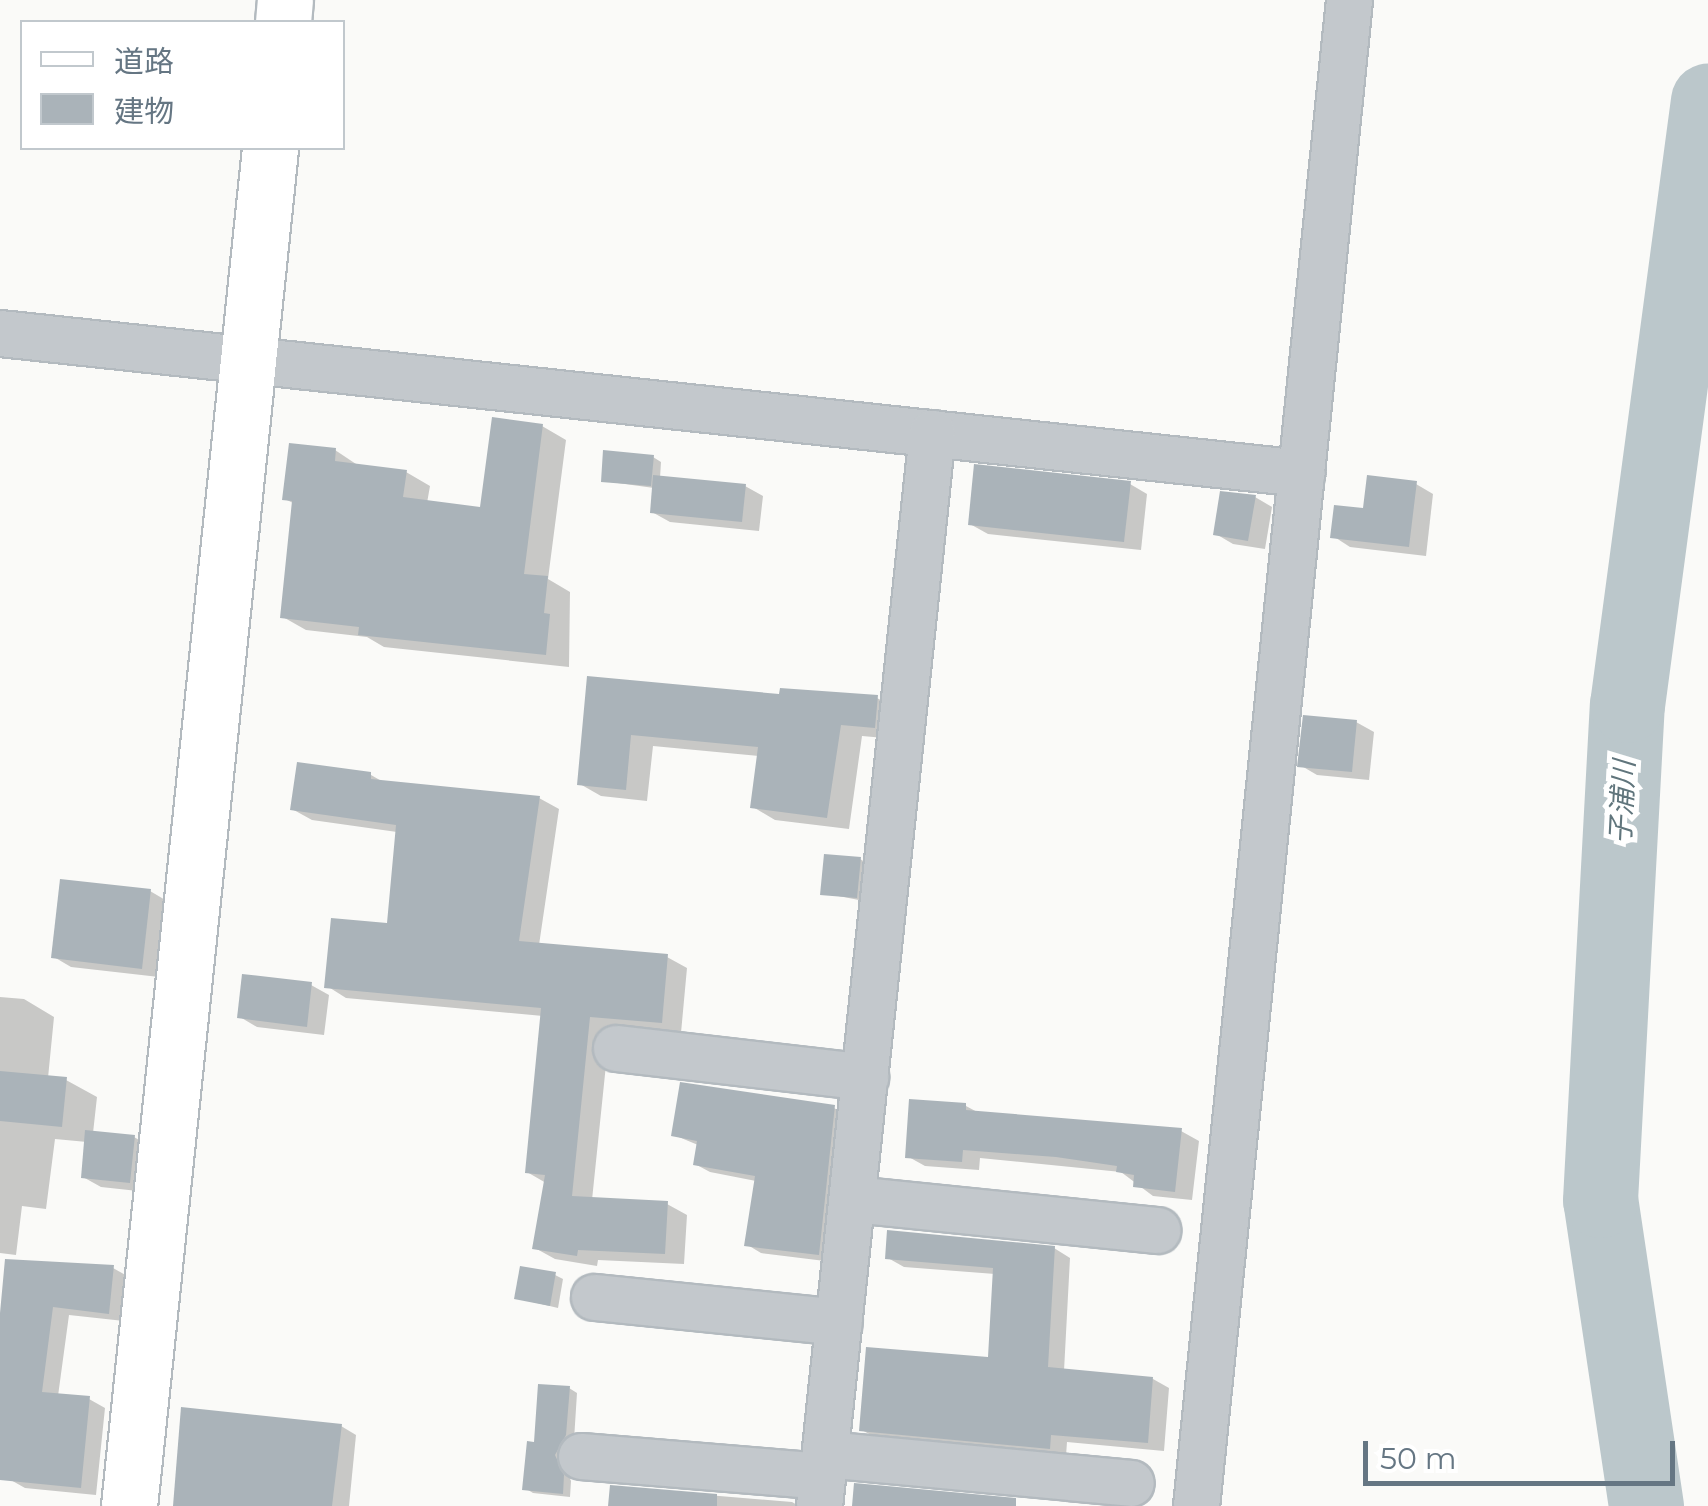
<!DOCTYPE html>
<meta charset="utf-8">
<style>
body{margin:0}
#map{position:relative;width:1708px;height:1506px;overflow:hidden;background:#fafaf8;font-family:Montserrat,"Noto Sans JP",sans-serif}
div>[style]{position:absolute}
.shadow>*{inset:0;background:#0003}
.river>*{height:75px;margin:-37.5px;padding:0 37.5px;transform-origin:37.5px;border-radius:37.5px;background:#bbc7cb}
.building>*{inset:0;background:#aab3b9}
.roads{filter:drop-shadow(2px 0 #b3babf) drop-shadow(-2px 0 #b3babf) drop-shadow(0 2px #b3babf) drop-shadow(0 -2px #b3babf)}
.street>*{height:45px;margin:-22.5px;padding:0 22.5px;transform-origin:22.5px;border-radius:22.5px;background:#c3c8cc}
.secondary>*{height:55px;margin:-27.5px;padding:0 27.5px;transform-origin:27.5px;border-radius:27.5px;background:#fff}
span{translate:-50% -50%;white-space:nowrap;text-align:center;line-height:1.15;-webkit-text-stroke:10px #fff;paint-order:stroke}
.water-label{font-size:28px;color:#60757c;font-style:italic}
.legend{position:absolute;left:20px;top:20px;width:325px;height:130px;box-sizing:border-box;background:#fff;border:2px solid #c1c8cd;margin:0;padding:12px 18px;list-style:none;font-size:30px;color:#657683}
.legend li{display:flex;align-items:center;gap:20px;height:50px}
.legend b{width:50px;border:2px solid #c1c8cd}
.scale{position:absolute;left:1363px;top:1441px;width:312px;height:45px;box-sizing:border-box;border:5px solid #657683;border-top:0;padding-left:12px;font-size:30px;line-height:35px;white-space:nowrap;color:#657683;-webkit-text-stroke:8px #fff;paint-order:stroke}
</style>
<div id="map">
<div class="shadow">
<i style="clip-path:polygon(542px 426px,566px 440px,548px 579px,570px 592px,569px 667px,384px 647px,367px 637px,306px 630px,283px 617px,295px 504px,285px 499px,335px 450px,359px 466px,406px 472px,430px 486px,427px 503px,482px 510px)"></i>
<i style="clip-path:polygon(653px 457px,661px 462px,660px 478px,745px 486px,763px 496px,759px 531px,670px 522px,652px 512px,654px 488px,603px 481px)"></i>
<i style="clip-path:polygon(1130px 484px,1147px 494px,1141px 550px,988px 534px,970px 524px)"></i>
<i style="clip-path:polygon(1416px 484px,1433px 494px,1426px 556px,1350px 547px,1333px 536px,1365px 511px)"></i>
<i style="clip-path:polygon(1255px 497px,1272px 507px,1265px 549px,1233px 544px,1216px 534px)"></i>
<i style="clip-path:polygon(589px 679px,782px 697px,877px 698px,899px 710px,896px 739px,862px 736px,849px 829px,775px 820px,753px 807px,759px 756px,653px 746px,647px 801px,601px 796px,580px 784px)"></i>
<i style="clip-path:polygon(1356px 722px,1374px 732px,1369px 780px,1317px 775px,1300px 765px)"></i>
<i style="clip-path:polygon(371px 775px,385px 783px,539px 798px,559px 809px,539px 945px,667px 957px,687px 968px,681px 1033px,610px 1026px,592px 1200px,667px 1204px,687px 1215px,684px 1264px,598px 1260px,597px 1266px,555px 1259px,535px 1248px,546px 1183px,527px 1172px,543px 1016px,346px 998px,327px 986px,389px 926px,397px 832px,312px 820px,292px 809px)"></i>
<i style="clip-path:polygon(860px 859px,868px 864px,864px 901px,823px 893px)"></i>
<i style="clip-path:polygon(150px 891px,167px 901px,159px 977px,71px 967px,54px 957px)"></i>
<i style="clip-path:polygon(311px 985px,329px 995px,324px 1035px,257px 1027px,240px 1017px)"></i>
<i style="clip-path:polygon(0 997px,24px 999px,54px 1017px,48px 1078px,66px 1080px,97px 1097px,93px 1133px,134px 1137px,151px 1147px,147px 1192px,101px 1187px,83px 1177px,87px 1142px,55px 1139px,46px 1209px,22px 1206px,16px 1255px,0 1253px)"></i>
<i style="clip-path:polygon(966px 1106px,979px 1113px,1181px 1131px,1199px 1141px,1192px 1200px,1153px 1196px,1121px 1172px,980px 1158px,979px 1170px,925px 1166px,907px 1156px)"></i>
<i style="clip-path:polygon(834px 1108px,848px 1116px,833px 1262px,761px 1253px,746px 1244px,756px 1181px,710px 1172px,695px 1164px,698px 1145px,674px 1135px)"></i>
<i style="clip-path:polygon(1054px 1248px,1070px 1258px,1064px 1371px,1153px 1379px,1169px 1388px,1164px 1451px,1067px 1442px,1066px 1456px,878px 1439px,862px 1430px,991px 1360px,995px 1274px,904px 1267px,888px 1258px)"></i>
<i style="clip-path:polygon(113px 1268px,129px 1277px,124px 1321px,69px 1315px,58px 1396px,89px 1399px,105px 1408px,96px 1495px,25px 1488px,9px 1479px,0 1459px,0 1314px)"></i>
<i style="clip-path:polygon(555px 1275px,563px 1279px,558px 1308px,516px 1298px)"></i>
<i style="clip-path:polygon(569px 1388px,577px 1393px,574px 1440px,562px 1460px,571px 1481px,570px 1497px,533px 1493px,525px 1488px,537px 1445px)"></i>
<i style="clip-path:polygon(341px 1426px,356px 1435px,349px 1506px,175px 1506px)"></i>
<i style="clip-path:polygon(612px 1487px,792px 1502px,799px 1506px,611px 1506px)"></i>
</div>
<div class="river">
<i style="left:1646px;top:1506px;width:309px;rotate:-98.5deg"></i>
<i style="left:1600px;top:1200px;width:496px;rotate:-86.9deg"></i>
<i style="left:1627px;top:705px;width:610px;rotate:-82.37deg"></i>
</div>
<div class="building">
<i style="clip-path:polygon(492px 417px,543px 424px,524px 574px,548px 576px,544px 613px,550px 614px,546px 655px,358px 635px,359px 627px,280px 618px,292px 501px,282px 500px,289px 443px,336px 448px,335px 461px,407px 470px,403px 497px,480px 507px)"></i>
<i style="clip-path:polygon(603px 450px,654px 455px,651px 486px,601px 482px)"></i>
<i style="clip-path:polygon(974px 464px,1131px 481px,1124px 542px,968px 525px)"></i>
<i style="clip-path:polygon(653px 475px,746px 484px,742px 522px,650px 513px)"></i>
<i style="clip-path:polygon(1367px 475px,1417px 481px,1409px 547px,1330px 538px,1334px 505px,1363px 508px)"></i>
<i style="clip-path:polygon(1220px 491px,1256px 495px,1248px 541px,1213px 535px)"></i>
<i style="clip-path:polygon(587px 676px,779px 694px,780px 688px,878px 695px,875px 728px,841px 725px,827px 818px,750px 808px,758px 747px,631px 735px,626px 790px,577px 785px)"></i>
<i style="clip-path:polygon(1303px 715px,1357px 720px,1352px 772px,1297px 767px)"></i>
<i style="clip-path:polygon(297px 762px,371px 772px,371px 779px,540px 796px,519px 941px,668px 954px,662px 1023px,590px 1017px,572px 1196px,668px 1201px,665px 1254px,578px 1250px,577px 1256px,532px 1249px,545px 1175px,525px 1173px,541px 1008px,324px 988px,331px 918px,387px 923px,396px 825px,290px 810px)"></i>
<i style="clip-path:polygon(824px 854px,861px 857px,857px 898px,820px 895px)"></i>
<i style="clip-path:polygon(60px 879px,151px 889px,142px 969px,51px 958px)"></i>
<i style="clip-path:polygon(242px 974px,312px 982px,307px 1027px,237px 1018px)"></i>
<i style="clip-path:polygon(0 1071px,67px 1077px,62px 1127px,0 1121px)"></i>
<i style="clip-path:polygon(680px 1082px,835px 1105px,819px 1255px,744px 1246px,755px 1176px,693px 1165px,697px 1141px,671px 1136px)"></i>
<i style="clip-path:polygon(909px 1099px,966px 1103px,966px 1110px,1182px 1128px,1175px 1192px,1133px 1187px,1134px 1175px,1116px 1172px,1117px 1166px,1056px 1157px,963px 1150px,962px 1162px,905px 1158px)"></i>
<i style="clip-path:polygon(85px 1130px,135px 1135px,130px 1183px,81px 1178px)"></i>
<i style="clip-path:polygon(887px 1230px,1055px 1246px,1048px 1367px,1153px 1377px,1148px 1443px,1051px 1435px,1050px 1449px,859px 1431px,866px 1347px,988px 1357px,993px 1268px,885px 1259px)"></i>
<i style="clip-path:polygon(5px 1259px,114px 1265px,109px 1314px,53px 1307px,42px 1392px,90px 1396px,81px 1488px,0 1480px,0 1313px)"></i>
<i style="clip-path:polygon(520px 1266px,556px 1272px,550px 1306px,514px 1299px)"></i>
<i style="clip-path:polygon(538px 1384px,570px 1386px,566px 1435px,555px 1455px,564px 1475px,563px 1494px,522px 1490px,527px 1441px,534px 1442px)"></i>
<i style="clip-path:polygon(181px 1407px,342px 1424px,332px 1506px,173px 1506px)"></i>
<i style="clip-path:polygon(854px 1483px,1016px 1498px,1016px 1506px,852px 1506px)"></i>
<i style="clip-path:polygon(610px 1485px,717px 1494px,717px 1506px,608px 1506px)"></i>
</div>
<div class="roads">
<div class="street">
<i style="left:0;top:333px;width:1309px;rotate:6.14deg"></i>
<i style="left:616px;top:1048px;width:251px;rotate:6.6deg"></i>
<i style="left:852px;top:1199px;width:307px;rotate:5.8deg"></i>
<i style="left:594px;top:1297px;width:246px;rotate:5.8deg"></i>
<i style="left:825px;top:1454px;width:307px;rotate:5.4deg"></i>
<i style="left:581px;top:1456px;width:242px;rotate:4.7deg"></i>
<i style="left:819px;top:1506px;width:1079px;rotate:-83.99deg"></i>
<i style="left:1196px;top:1506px;width:1514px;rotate:-84.2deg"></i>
</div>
<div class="secondary">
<i style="left:283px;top:22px;width:22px;rotate:-85deg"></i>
<i style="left:129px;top:1506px;width:1365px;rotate:-84.07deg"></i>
</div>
</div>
<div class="water-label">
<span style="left:1622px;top:802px;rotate:-87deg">子浦川</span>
</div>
<ul class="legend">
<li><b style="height:12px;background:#fff"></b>道路</li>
<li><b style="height:28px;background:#aab3b9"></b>建物</li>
</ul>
<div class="scale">50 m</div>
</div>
